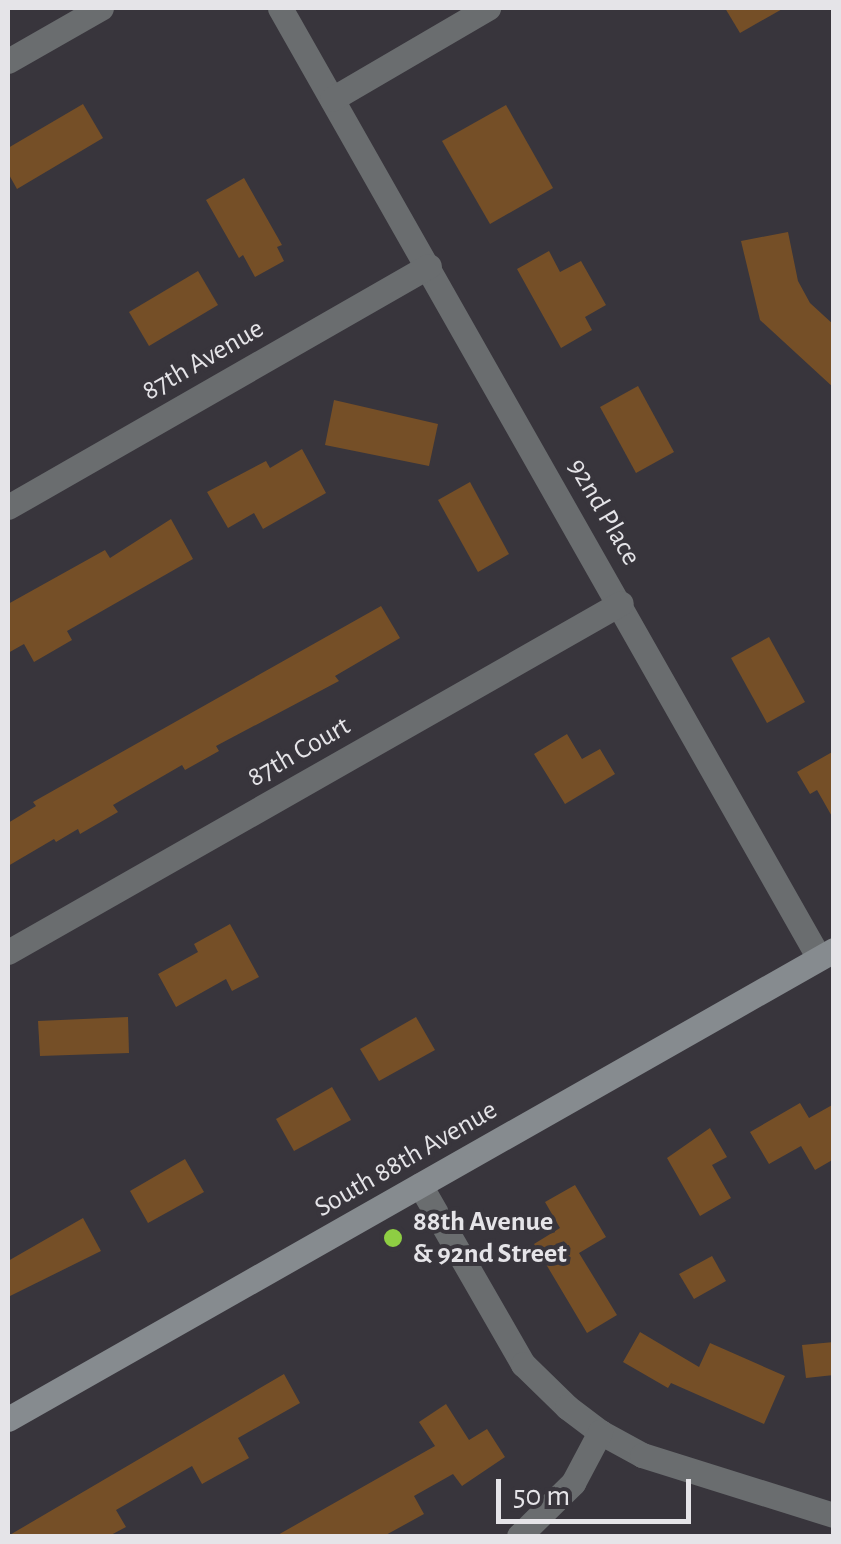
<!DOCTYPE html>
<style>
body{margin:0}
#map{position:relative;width:841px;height:1544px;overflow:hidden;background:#38353c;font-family:"Alegreya Sans",sans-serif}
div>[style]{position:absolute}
.building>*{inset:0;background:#754f27}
.street>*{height:25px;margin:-12.5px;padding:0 12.5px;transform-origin:12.5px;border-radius:12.5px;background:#6a6d6f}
.secondary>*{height:25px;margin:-12.5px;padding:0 12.5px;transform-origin:12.5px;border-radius:12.5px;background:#868b8f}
.dots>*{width:28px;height:28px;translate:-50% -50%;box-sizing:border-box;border:5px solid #38353c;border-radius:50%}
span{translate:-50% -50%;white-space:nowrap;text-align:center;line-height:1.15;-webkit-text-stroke:8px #38353c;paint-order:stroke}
.street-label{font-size:28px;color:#e5e4e8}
.poi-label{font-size:28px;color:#e5e4e8;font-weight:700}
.left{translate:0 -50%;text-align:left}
.frame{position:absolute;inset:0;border:10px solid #e5e4e8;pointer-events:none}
.scale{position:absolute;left:496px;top:1479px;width:195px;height:45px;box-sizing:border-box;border:5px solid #e5e4e8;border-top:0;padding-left:12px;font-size:30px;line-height:35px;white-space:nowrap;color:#e5e4e8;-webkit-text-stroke:8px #38353c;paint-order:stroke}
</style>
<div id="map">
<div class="building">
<i style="clip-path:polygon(725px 8px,784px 8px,740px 33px)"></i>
<i style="clip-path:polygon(83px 104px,103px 138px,17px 189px,8px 173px,8px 148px)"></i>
<i style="clip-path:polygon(506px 105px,553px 188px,490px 224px,442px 141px)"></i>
<i style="clip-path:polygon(244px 178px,282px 245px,277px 247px,284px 261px,255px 277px,243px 255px,239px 258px,206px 200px)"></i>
<i style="clip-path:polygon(788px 232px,798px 281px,810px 303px,834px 325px,834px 388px,760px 320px,741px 241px)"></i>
<i style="clip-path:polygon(549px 251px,560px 272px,581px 261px,606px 305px,585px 317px,592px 330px,561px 348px,517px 269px)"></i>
<i style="clip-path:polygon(198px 271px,218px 305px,149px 346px,129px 312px)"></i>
<i style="clip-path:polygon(638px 386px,674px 452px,636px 473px,600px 407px)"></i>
<i style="clip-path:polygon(334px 400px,438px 424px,429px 466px,325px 445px)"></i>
<i style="clip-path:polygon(302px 449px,326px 493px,263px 529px,254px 513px,228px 528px,207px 492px,266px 461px,270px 468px)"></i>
<i style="clip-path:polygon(470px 482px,509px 554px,478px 572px,438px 500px)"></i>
<i style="clip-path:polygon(171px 519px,193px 559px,67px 631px,72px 640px,34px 662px,24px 644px,8px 653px,8px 604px,105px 550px,110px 558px)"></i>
<i style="clip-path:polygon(381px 606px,400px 638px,335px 676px,339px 681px,216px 746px,219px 751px,185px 770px,182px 765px,113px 805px,118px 812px,80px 834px,78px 829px,56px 842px,54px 839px,8px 866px,8px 823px,36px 806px,33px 802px)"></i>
<i style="clip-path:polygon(769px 637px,805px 702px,767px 723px,731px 658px)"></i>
<i style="clip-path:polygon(567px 734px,582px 759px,600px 749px,615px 774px,565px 804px,534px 754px)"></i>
<i style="clip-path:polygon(834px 751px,834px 820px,817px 790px,810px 794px,797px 772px)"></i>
<i style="clip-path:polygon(230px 924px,259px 977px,232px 991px,226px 979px,176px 1007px,158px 974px,198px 952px,194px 944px)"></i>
<i style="clip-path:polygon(128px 1017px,129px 1053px,40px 1056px,38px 1021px)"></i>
<i style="clip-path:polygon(416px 1017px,435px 1050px,379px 1081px,360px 1049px)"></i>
<i style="clip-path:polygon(332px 1087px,351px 1120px,294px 1151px,276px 1119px)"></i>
<i style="clip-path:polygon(800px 1103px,809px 1118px,834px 1104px,834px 1159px,815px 1170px,801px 1146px,769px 1164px,750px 1132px)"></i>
<i style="clip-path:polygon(710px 1128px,727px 1157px,712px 1165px,731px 1198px,700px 1216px,667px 1158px)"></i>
<i style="clip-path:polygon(185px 1159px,204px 1192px,148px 1223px,130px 1191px)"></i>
<i style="clip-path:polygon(575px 1185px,606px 1237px,579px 1253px,617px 1315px,587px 1333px,534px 1244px,560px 1228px,545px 1202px)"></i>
<i style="clip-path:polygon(83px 1218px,101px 1251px,8px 1297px,8px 1261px)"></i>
<i style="clip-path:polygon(712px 1256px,726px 1281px,694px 1299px,679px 1274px)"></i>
<i style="clip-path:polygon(640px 1332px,699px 1367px,710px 1343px,785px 1376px,764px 1424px,671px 1383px,668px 1388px,623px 1362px)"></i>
<i style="clip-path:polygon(834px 1342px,834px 1375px,806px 1378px,802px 1345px)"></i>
<i style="clip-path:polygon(284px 1374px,300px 1403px,238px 1438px,249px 1458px,202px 1484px,192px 1466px,116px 1510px,126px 1527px,109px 1536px,8px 1536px)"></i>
<i style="clip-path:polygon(446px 1404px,469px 1440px,487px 1429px,505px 1457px,462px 1486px,453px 1474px,414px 1496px,424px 1514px,384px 1536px,276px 1536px,435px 1446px,419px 1422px)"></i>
</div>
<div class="street">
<i style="left:280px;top:8px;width:1092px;rotate:60.43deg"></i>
<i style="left:8px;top:61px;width:107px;rotate:-29.7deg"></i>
<i style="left:332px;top:99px;width:181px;rotate:-30.3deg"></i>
<i style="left:8px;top:507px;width:485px;rotate:-29.8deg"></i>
<i style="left:8px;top:952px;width:705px;rotate:-29.65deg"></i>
<i style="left:420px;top:1185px;width:207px;rotate:60.1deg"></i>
<i style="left:523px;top:1364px;width:62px;rotate:44.3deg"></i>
<i style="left:567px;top:1407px;width:41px;rotate:37.1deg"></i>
<i style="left:600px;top:1432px;width:48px;rotate:28.7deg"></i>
<i style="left:642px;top:1455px;width:201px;rotate:17.4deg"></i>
<i style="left:519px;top:1536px;width:76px;rotate:-44.5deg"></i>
<i style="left:573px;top:1483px;width:58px;rotate:-62.1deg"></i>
</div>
<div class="secondary">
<i style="left:8px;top:1419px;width:950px;rotate:-29.59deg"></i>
</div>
<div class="dots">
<i style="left:393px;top:1238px;background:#8ece43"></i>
</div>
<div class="street-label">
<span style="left:203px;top:360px;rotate:-30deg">87th Avenue</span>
<span style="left:604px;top:512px;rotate:60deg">92nd Place</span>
<span style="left:299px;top:752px;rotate:-30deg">87th Court</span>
<span style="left:406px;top:1159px;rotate:-30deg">South 88th Avenue</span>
</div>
<div class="poi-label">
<span class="left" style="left:413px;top:1238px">88th Avenue<br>&amp; 92nd Street</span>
</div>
<div class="frame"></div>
<div class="scale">50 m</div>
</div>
